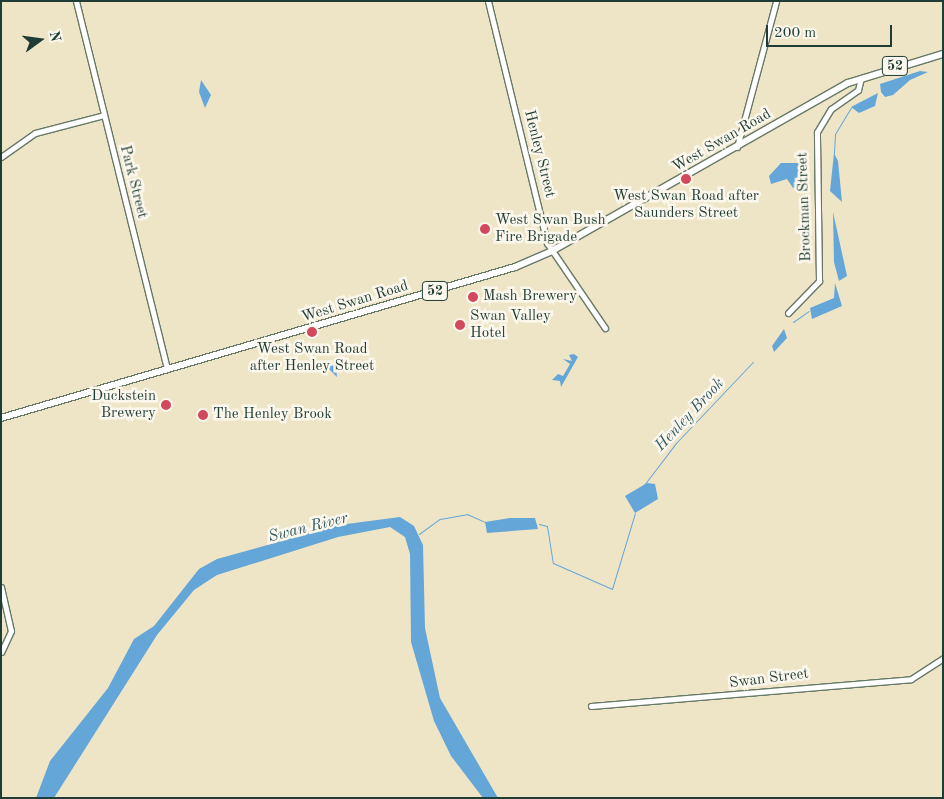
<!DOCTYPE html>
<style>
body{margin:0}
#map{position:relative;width:944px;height:799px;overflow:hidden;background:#eee5c7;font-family:"Old Standard TT",serif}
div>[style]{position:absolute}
.water>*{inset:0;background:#65a6d8}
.stream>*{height:1px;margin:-0.5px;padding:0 0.5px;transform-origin:0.5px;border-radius:0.5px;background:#65a6d8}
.roads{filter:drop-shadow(1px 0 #677867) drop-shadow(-1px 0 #677867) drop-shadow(0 1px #677867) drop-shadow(0 -1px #677867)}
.minor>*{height:5px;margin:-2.5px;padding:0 2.5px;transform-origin:2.5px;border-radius:2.5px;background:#fff}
.major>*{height:6px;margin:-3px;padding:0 3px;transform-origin:3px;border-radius:3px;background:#fff}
.dots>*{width:14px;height:14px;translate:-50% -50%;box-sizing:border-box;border:2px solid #fbf7ec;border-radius:50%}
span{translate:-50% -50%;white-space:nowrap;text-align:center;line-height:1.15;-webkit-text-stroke:5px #fbf7ec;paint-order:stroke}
.shield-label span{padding:1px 4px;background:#fbf7ec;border:1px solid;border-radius:4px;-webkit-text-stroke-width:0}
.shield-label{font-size:14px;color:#1f3d34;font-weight:700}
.street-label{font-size:15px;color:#1f3d34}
.poi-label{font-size:15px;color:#1f3d34}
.left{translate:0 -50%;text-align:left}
.right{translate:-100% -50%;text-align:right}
.water-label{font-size:16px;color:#345c65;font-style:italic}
.frame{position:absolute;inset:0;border:2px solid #1f3d34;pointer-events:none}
.north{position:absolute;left:15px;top:15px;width:50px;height:50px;-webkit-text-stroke:4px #fbf7ec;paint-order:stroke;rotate:76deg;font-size:14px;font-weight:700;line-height:20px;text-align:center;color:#1f3d34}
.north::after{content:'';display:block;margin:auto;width:18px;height:22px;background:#1f3d34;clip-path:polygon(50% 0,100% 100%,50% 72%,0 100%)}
.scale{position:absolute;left:766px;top:25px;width:126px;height:22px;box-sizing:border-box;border:2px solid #1f3d34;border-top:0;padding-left:6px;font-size:15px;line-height:18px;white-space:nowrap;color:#1f3d34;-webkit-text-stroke:4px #fbf7ec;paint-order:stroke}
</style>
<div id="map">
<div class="water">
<i style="clip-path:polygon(920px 71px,928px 72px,910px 80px,893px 95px,885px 97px,881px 92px,880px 84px)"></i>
<i style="clip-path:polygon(201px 80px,211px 95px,205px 108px,199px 92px)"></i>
<i style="clip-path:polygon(878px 93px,875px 106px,859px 113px,851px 107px)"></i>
<i style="clip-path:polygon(834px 153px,838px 161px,842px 202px,830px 191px)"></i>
<i style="clip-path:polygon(781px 163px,802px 163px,804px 186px,793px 188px,787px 179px,771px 184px,769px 176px)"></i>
<i style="clip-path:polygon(833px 212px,847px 276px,839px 281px,834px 262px)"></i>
<i style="clip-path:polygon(835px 283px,842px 306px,812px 319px,810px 308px,834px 298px)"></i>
<i style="clip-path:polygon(784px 329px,787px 338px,774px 352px,772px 346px)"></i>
<i style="clip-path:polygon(574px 354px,578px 357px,561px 387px,560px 381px,552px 380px,558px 374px,563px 376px,570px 364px,563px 359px,572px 361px,569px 355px)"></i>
<i style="clip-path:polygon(326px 362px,336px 367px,337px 377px,328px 368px,317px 370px,317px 366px)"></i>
<i style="clip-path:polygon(647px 483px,655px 484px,658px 499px,635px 513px,625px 496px)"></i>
<i style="clip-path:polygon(400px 517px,414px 526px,423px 545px,425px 628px,440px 698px,498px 798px,483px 798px,451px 756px,434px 721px,411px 642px,410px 554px,405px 537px,390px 527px,338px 537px,217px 575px,194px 590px,157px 635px,54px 798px,36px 798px,50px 761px,108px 688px,134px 639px,154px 626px,199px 569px,217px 559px,339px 525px)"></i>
<i style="clip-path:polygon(510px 518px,535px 518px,538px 529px,487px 533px,485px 522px)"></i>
</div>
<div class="stream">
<i style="left:834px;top:153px;width:19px;rotate:-87deg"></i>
<i style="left:835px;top:134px;width:31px;rotate:-59deg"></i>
<i style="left:793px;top:322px;width:19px;rotate:-35deg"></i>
<i style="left:644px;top:485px;width:53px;rotate:-52.7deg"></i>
<i style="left:676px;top:443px;width:112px;rotate:-46.5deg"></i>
<i style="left:539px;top:524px;width:8px;rotate:14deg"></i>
<i style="left:547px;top:526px;width:37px;rotate:81deg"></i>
<i style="left:553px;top:563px;width:64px;rotate:23.8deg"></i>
<i style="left:612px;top:589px;width:79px;rotate:-73.2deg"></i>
<i style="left:419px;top:534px;width:26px;rotate:-36deg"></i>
<i style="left:440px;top:519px;width:27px;rotate:-10deg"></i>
<i style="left:467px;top:514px;width:20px;rotate:24deg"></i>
</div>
<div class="roads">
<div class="minor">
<i style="left:76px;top:1px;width:378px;rotate:76.1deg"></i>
<i style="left:488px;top:1px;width:249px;rotate:76.3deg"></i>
<i style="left:547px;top:243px;width:103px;rotate:55.7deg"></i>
<i style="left:737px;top:147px;width:151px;rotate:-75deg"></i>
<i style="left:1px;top:157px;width:42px;rotate:-35.2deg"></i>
<i style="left:35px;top:133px;width:71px;rotate:-14.6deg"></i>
<i style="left:788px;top:313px;width:45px;rotate:-45.9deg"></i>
<i style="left:819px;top:281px;width:149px;rotate:-90.8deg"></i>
<i style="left:817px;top:132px;width:27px;rotate:-59deg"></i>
<i style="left:831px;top:109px;width:33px;rotate:-35deg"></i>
<i style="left:858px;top:90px;width:12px;rotate:-76deg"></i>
<i style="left:1px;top:587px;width:45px;rotate:77.2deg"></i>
<i style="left:11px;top:631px;width:23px;rotate:115deg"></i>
<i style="left:591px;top:706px;width:321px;rotate:-4.8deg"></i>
<i style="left:911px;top:679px;width:38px;rotate:-33deg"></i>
</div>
<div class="major">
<i style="left:1px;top:418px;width:536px;rotate:-16.37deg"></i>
<i style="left:515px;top:267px;width:40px;rotate:-23.4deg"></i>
<i style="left:552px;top:251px;width:340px;rotate:-29.6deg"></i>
<i style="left:848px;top:83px;width:99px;rotate:-17deg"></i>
</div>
</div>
<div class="dots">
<i style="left:686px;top:179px;background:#d1495b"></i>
<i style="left:485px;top:229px;background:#d1495b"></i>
<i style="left:473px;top:297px;background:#d1495b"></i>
<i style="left:460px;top:325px;background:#d1495b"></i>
<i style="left:312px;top:332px;background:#d1495b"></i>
<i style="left:166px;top:405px;background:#d1495b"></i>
<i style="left:203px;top:415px;background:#d1495b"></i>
</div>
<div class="shield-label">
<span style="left:895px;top:66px">52</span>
<span style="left:435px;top:291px">52</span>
</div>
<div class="street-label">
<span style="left:722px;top:141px;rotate:-30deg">West Swan Road</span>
<span style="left:539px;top:154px;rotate:76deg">Henley Street</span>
<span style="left:133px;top:182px;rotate:76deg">Park Street</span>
<span style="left:805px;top:207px;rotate:-92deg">Brockman Street</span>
<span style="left:355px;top:302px;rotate:-17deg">West Swan Road</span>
<span style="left:769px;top:679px;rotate:-7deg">Swan Street</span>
</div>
<div class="poi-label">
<span style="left:686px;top:205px">West Swan Road after<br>Saunders Street</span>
<span class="left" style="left:495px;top:229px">West Swan Bush<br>Fire Brigade</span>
<span class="left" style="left:483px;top:297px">Mash Brewery</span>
<span class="left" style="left:470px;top:325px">Swan Valley<br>Hotel</span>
<span style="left:312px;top:358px">West Swan Road<br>after Henley Street</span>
<span class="right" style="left:156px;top:405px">Duckstein<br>Brewery</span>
<span class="left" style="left:213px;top:415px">The Henley Brook</span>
</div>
<div class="water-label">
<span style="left:690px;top:415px;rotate:-47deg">Henley Brook</span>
<span style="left:308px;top:528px;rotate:-14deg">Swan River</span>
</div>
<div class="frame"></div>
<div class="north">N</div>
<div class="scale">200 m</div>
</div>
